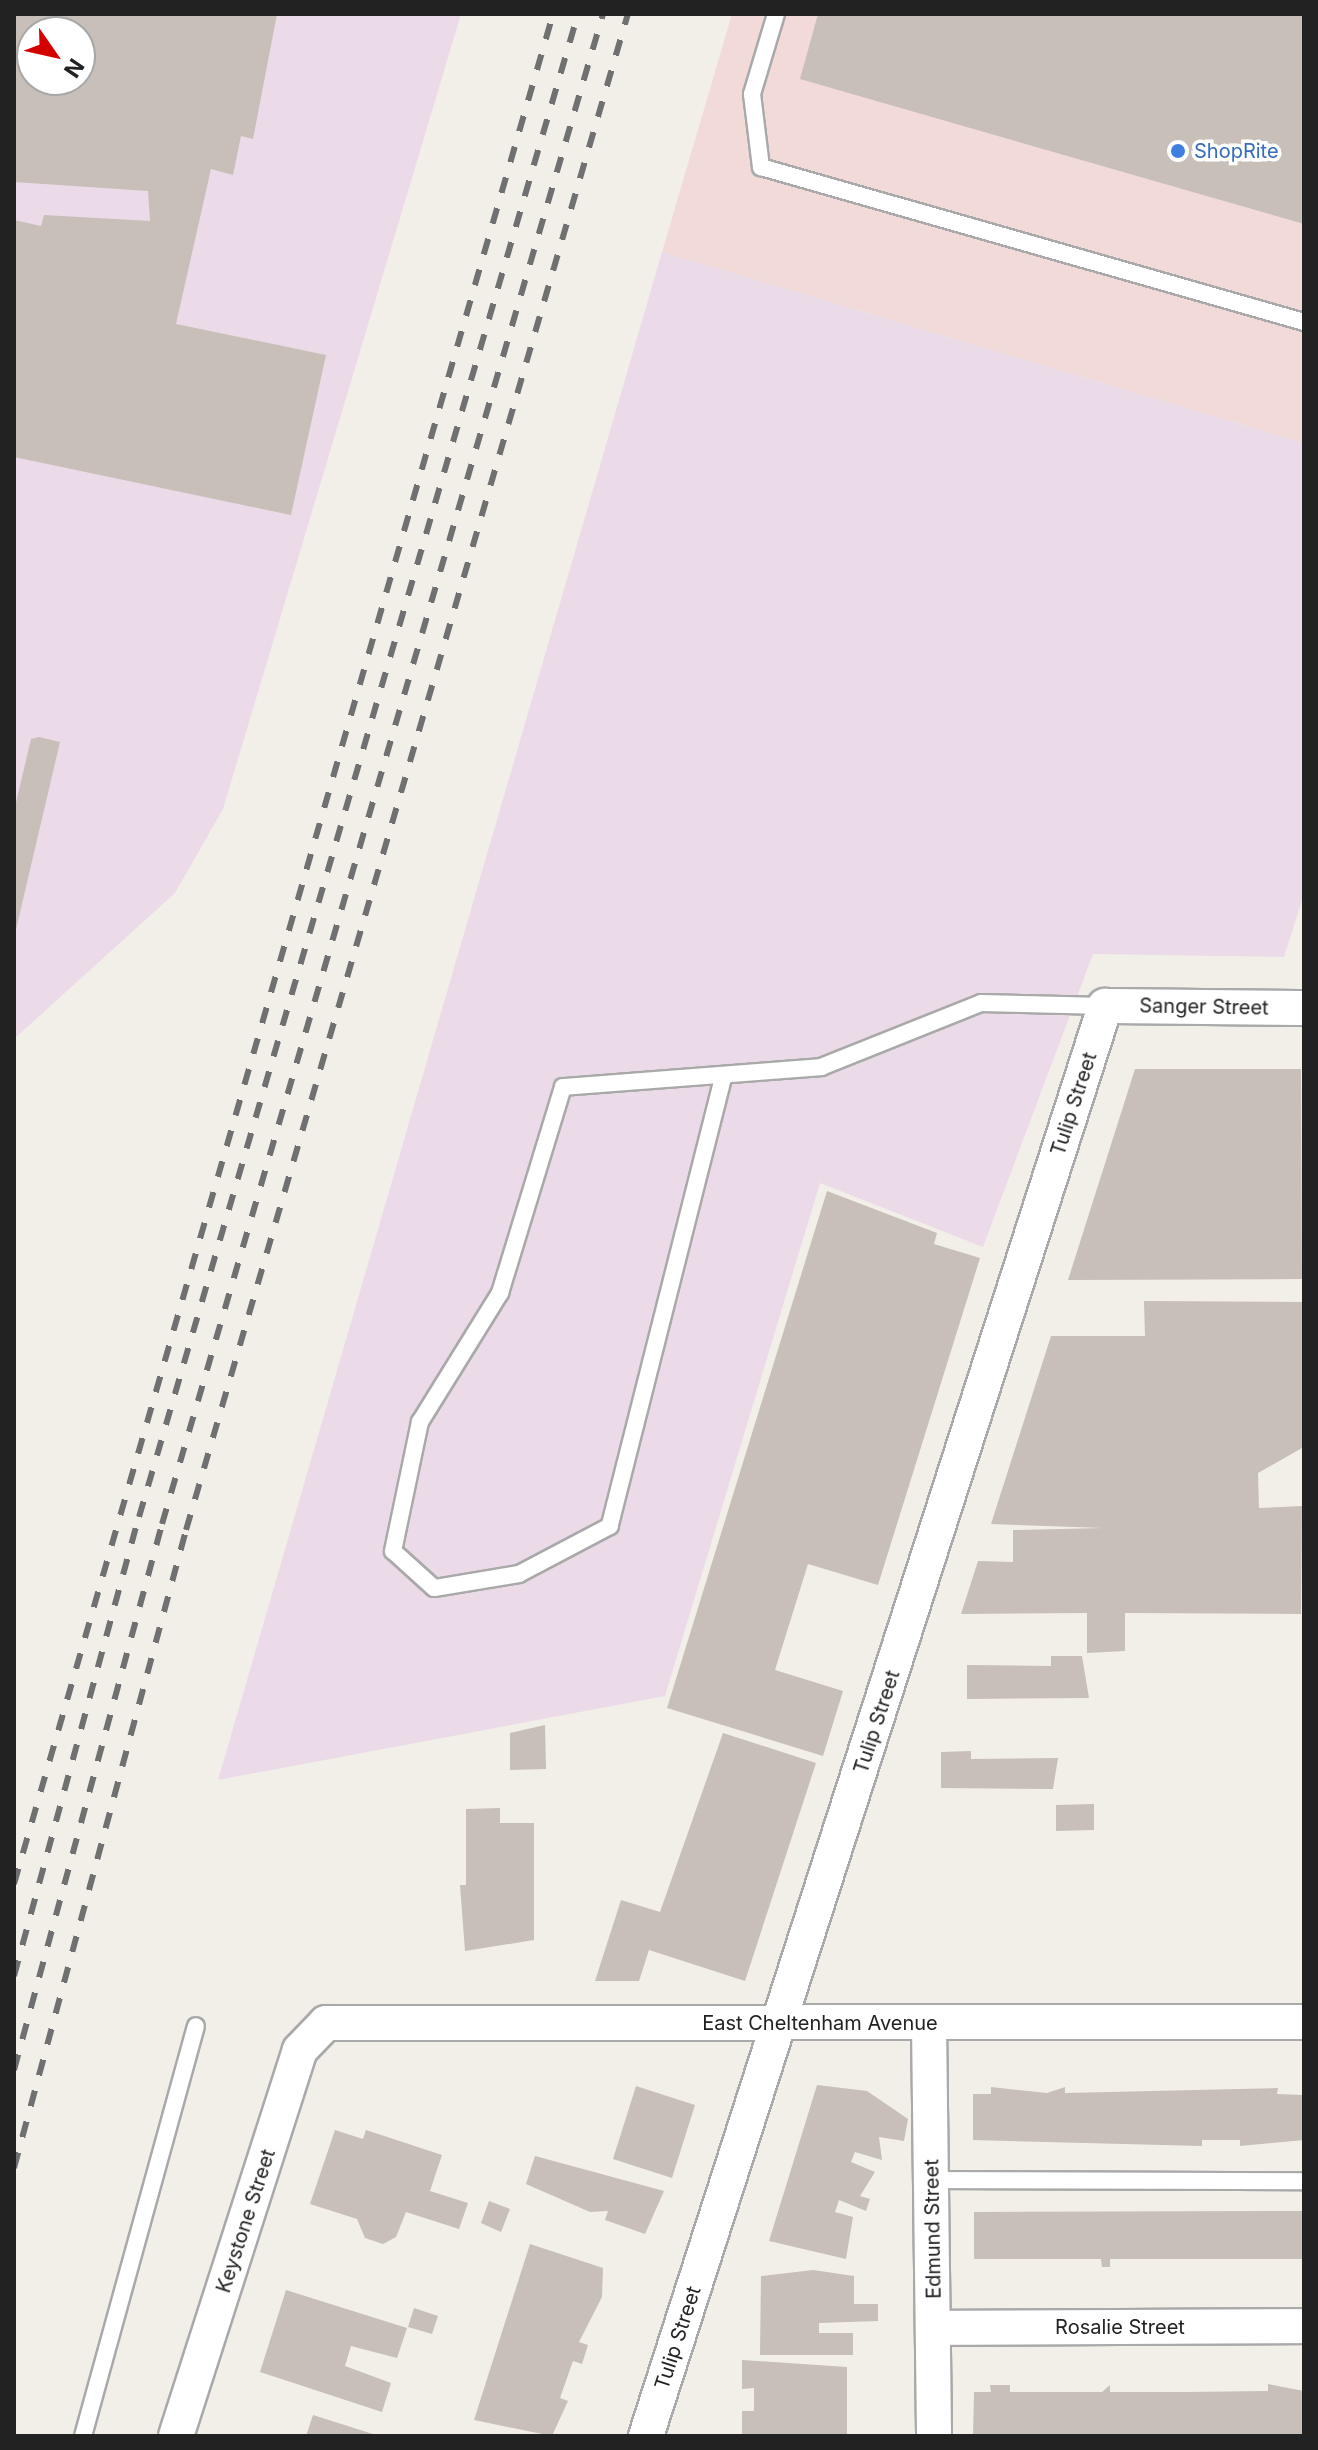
<!DOCTYPE html>
<style>
body{margin:0}
#map{position:relative;width:1318px;height:2450px;overflow:hidden;background:#f2efe9;font-family:Inter,sans-serif}
div>[style]{position:absolute}
.commercial>*{inset:0;background:#f2dad9}
.industrial>*{inset:0;background:#ebdbe8}
.building>*{inset:0;background:#c7bfb8}
.roads{filter:drop-shadow(2px 0 #a9a9a9) drop-shadow(-2px 0 #a9a9a9) drop-shadow(0 2px #a9a9a9) drop-shadow(0 -2px #a9a9a9)}
.service>*{height:16px;margin:-8px;padding:0 8px;transform-origin:8px;border-radius:8px;background:#fff}
.minor>*{height:34px;margin:-17px;padding:0 17px;transform-origin:17px;border-radius:17px;background:#fff}
.rail>*{height:6px;margin-top:-3px;transform-origin:0;background:repeating-linear-gradient(90deg,#707070 0 16px,transparent 0 32px)}
.dots>*{width:22px;height:22px;translate:-50% -50%;box-sizing:border-box;border:4px solid #fff;border-radius:50%}
span{translate:-50% -50%;white-space:nowrap;text-align:center;line-height:1.15;-webkit-text-stroke:7px #fff;paint-order:stroke}
.shop-label{font-size:20px;color:#366cbe}
.left{translate:0 -50%;text-align:left}
.street-label{font-size:20px;color:#222}
.frame{position:absolute;inset:0;border:16px solid #222;pointer-events:none}
.north{position:absolute;left:16px;top:16px;width:80px;height:80px;box-sizing:border-box;background:#fff;border:2px solid #a7a7a7;border-radius:50%;rotate:124deg;font-size:22px;font-weight:700;line-height:32px;text-align:center;color:#222}
.north::after{content:'';display:block;margin:auto;width:28px;height:36px;background:#d40000;clip-path:polygon(50% 0,100% 100%,50% 72%,0 100%)}
</style>
<div id="map">
<div class="commercial">
<i style="clip-path:polygon(732px 14px,1304px 14px,1304px 443px,662px 252px)"></i>
</div>
<div class="industrial">
<i style="clip-path:polygon(evenodd,14px 14px,461px 14px,223px 809px,175px 893px,14px 1039px,14px 14px,32px 32px,80px 32px,80px 80px,32px 80px,32px 32px)"></i>
<i style="clip-path:polygon(662px 252px,1304px 443px,1304px 894px,1284px 957px,1093px 954px,983px 1247px,820px 1183px,665px 1696px,218px 1780px)"></i>
</div>
<div class="building">
<i style="clip-path:polygon(evenodd,14px 14px,277px 14px,253px 139px,241px 136px,233px 175px,211px 169px,176px 324px,326px 355px,291px 515px,14px 457px,14px 220px,41px 226px,44px 215px,150px 221px,148px 191px,14px 182px,14px 14px,32px 32px,80px 32px,80px 80px,32px 80px,32px 32px)"></i>
<i style="clip-path:polygon(818px 14px,1304px 14px,1304px 224px,800px 79px)"></i>
<i style="clip-path:polygon(39px 737px,60px 742px,14px 938px,14px 811px,31px 739px)"></i>
<i style="clip-path:polygon(1135px 1069px,1301px 1069px,1302px 1279px,1068px 1280px)"></i>
<i style="clip-path:polygon(827px 1191px,937px 1233px,934px 1244px,980px 1258px,878px 1585px,808px 1564px,775px 1670px,843px 1691px,823px 1756px,667px 1708px)"></i>
<i style="clip-path:polygon(1144px 1301px,1303px 1302px,1302px 1448px,1258px 1473px,1259px 1508px,1302px 1506px,1301px 1614px,1125px 1613px,1125px 1651px,1087px 1653px,1087px 1613px,961px 1614px,978px 1561px,1013px 1562px,1013px 1530px,1103px 1528px,991px 1524px,1051px 1336px,1145px 1336px)"></i>
<i style="clip-path:polygon(1051px 1656px,1082px 1656px,1089px 1698px,967px 1699px,967px 1665px,1051px 1666px)"></i>
<i style="clip-path:polygon(545px 1725px,546px 1769px,510px 1770px,510px 1733px)"></i>
<i style="clip-path:polygon(723px 1733px,816px 1763px,745px 1981px,649px 1950px,639px 1981px,595px 1981px,621px 1900px,660px 1912px)"></i>
<i style="clip-path:polygon(971px 1751px,971px 1759px,1058px 1758px,1053px 1789px,941px 1788px,941px 1752px)"></i>
<i style="clip-path:polygon(1094px 1804px,1094px 1830px,1056px 1831px,1056px 1805px)"></i>
<i style="clip-path:polygon(500px 1808px,500px 1823px,534px 1823px,534px 1940px,465px 1951px,460px 1885px,466px 1885px,466px 1809px)"></i>
<i style="clip-path:polygon(817px 2085px,867px 2091px,908px 2119px,904px 2141px,879px 2137px,882px 2160px,855px 2152px,851px 2162px,875px 2172px,860px 2196px,870px 2199px,866px 2211px,839px 2200px,835px 2212px,853px 2217px,846px 2259px,769px 2241px)"></i>
<i style="clip-path:polygon(636px 2086px,695px 2105px,672px 2178px,613px 2159px)"></i>
<i style="clip-path:polygon(991px 2087px,1047px 2093px,1065px 2087px,1065px 2093px,1278px 2088px,1277px 2094px,1304px 2095px,1304px 2140px,1240px 2146px,1240px 2140px,1202px 2140px,1202px 2146px,973px 2140px,973px 2094px,991px 2094px)"></i>
<i style="clip-path:polygon(335px 2130px,363px 2139px,366px 2130px,442px 2155px,430px 2191px,468px 2203px,459px 2229px,406px 2212px,396px 2237px,383px 2244px,365px 2238px,357px 2219px,310px 2204px)"></i>
<i style="clip-path:polygon(535px 2156px,664px 2191px,645px 2234px,605px 2220px,608px 2211px,590px 2212px,526px 2184px)"></i>
<i style="clip-path:polygon(489px 2201px,510px 2209px,501px 2232px,481px 2223px)"></i>
<i style="clip-path:polygon(1304px 2211px,1304px 2259px,1110px 2259px,1110px 2267px,1102px 2267px,1101px 2259px,974px 2259px,974px 2212px)"></i>
<i style="clip-path:polygon(530px 2244px,603px 2268px,602px 2297px,579px 2342px,588px 2345px,582px 2364px,573px 2361px,560px 2398px,568px 2401px,552px 2436px,474px 2420px)"></i>
<i style="clip-path:polygon(813px 2270px,854px 2276px,854px 2304px,878px 2304px,878px 2321px,819px 2323px,819px 2333px,853px 2333px,853px 2355px,760px 2355px,761px 2276px)"></i>
<i style="clip-path:polygon(286px 2290px,407px 2328px,397px 2358px,351px 2346px,345px 2366px,391px 2383px,382px 2412px,260px 2372px)"></i>
<i style="clip-path:polygon(414px 2308px,438px 2316px,432px 2334px,408px 2327px)"></i>
<i style="clip-path:polygon(742px 2360px,847px 2367px,847px 2435px,742px 2436px,742px 2411px,754px 2411px,754px 2388px,742px 2389px)"></i>
<i style="clip-path:polygon(1268px 2384px,1304px 2391px,1304px 2436px,973px 2436px,974px 2392px,991px 2392px,990px 2385px,1010px 2385px,1010px 2392px,1102px 2392px,1110px 2385px,1110px 2392px,1187px 2392px,1268px 2391px)"></i>
<i style="clip-path:polygon(313px 2415px,376px 2435px,376px 2436px,306px 2436px)"></i>
</div>
<div class="roads">
<div class="service">
<i style="left:776px;top:14px;width:84px;rotate:106.7deg"></i>
<i style="left:752px;top:94px;width:74px;rotate:83deg"></i>
<i style="left:761px;top:167px;width:565px;rotate:15.93deg"></i>
<i style="left:723px;top:1078px;width:462px;rotate:104.2deg"></i>
<i style="left:610px;top:1526px;width:103px;rotate:152.2deg"></i>
<i style="left:519px;top:1574px;width:86px;rotate:170.6deg"></i>
<i style="left:434px;top:1588px;width:55px;rotate:-137.9deg"></i>
<i style="left:393px;top:1551px;width:132px;rotate:-78.2deg"></i>
<i style="left:420px;top:1422px;width:152px;rotate:-58.2deg"></i>
<i style="left:500px;top:1293px;width:215px;rotate:-73deg"></i>
<i style="left:563px;top:1087px;width:259px;rotate:-4.4deg"></i>
<i style="left:821px;top:1067px;width:172px;rotate:-21.8deg"></i>
<i style="left:981px;top:1003px;width:124px;rotate:1.4deg"></i>
<i style="left:932px;top:2180px;width:372px;rotate:0.2deg"></i>
<i style="left:83px;top:2436px;width:425px;rotate:-74.6deg"></i>
</div>
<div class="minor">
<i style="left:929px;top:2023px;width:413px;rotate:89.3deg"></i>
<i style="left:935px;top:2328px;width:369px;rotate:-0.3deg"></i>
<i style="left:176px;top:2436px;width:405px;rotate:-72.2deg"></i>
<i style="left:300px;top:2050px;width:37px;rotate:-46deg"></i>
<i style="left:326px;top:2023px;width:978px;rotate:-0.06deg"></i>
<i style="left:646px;top:2436px;width:1502px;rotate:-72.2deg"></i>
<i style="left:1105px;top:1006px;width:199px;rotate:0.6deg"></i>
</div>
</div>
<div class="rail">
<i style="left:14px;top:1884px;width:1946px;rotate:-73.92deg"></i>
<i style="left:14px;top:1976px;width:476px;rotate:-74.8deg"></i>
<i style="left:139px;top:1517px;width:1566px;rotate:-73.72deg"></i>
<i style="left:14px;top:2070px;width:566px;rotate:-74.83deg"></i>
<i style="left:162px;top:1524px;width:1573px;rotate:-73.72deg"></i>
<i style="left:14px;top:2168px;width:661px;rotate:-74.91deg"></i>
<i style="left:186px;top:1530px;width:1579px;rotate:-73.75deg"></i>
</div>
<div class="dots">
<i style="left:1178px;top:151px;background:#3f7fe0"></i>
</div>
<div class="shop-label">
<span class="left" style="left:1194px;top:151px">ShopRite</span>
</div>
<div class="street-label">
<span style="left:1204px;top:1007px;rotate:1deg">Sanger Street</span>
<span style="left:1074px;top:1104px;rotate:-72deg">Tulip Street</span>
<span style="left:877px;top:1722px;rotate:-72deg">Tulip Street</span>
<span style="left:820px;top:2023px">East Cheltenham Avenue</span>
<span style="left:246px;top:2221px;rotate:-72deg">Keystone Street</span>
<span style="left:933px;top:2229px;rotate:-91deg">Edmund Street</span>
<span style="left:1120px;top:2327px">Rosalie Street</span>
<span style="left:678px;top:2338px;rotate:-72deg">Tulip Street</span>
</div>
<div class="frame"></div>
<div class="north">N</div>
</div>
